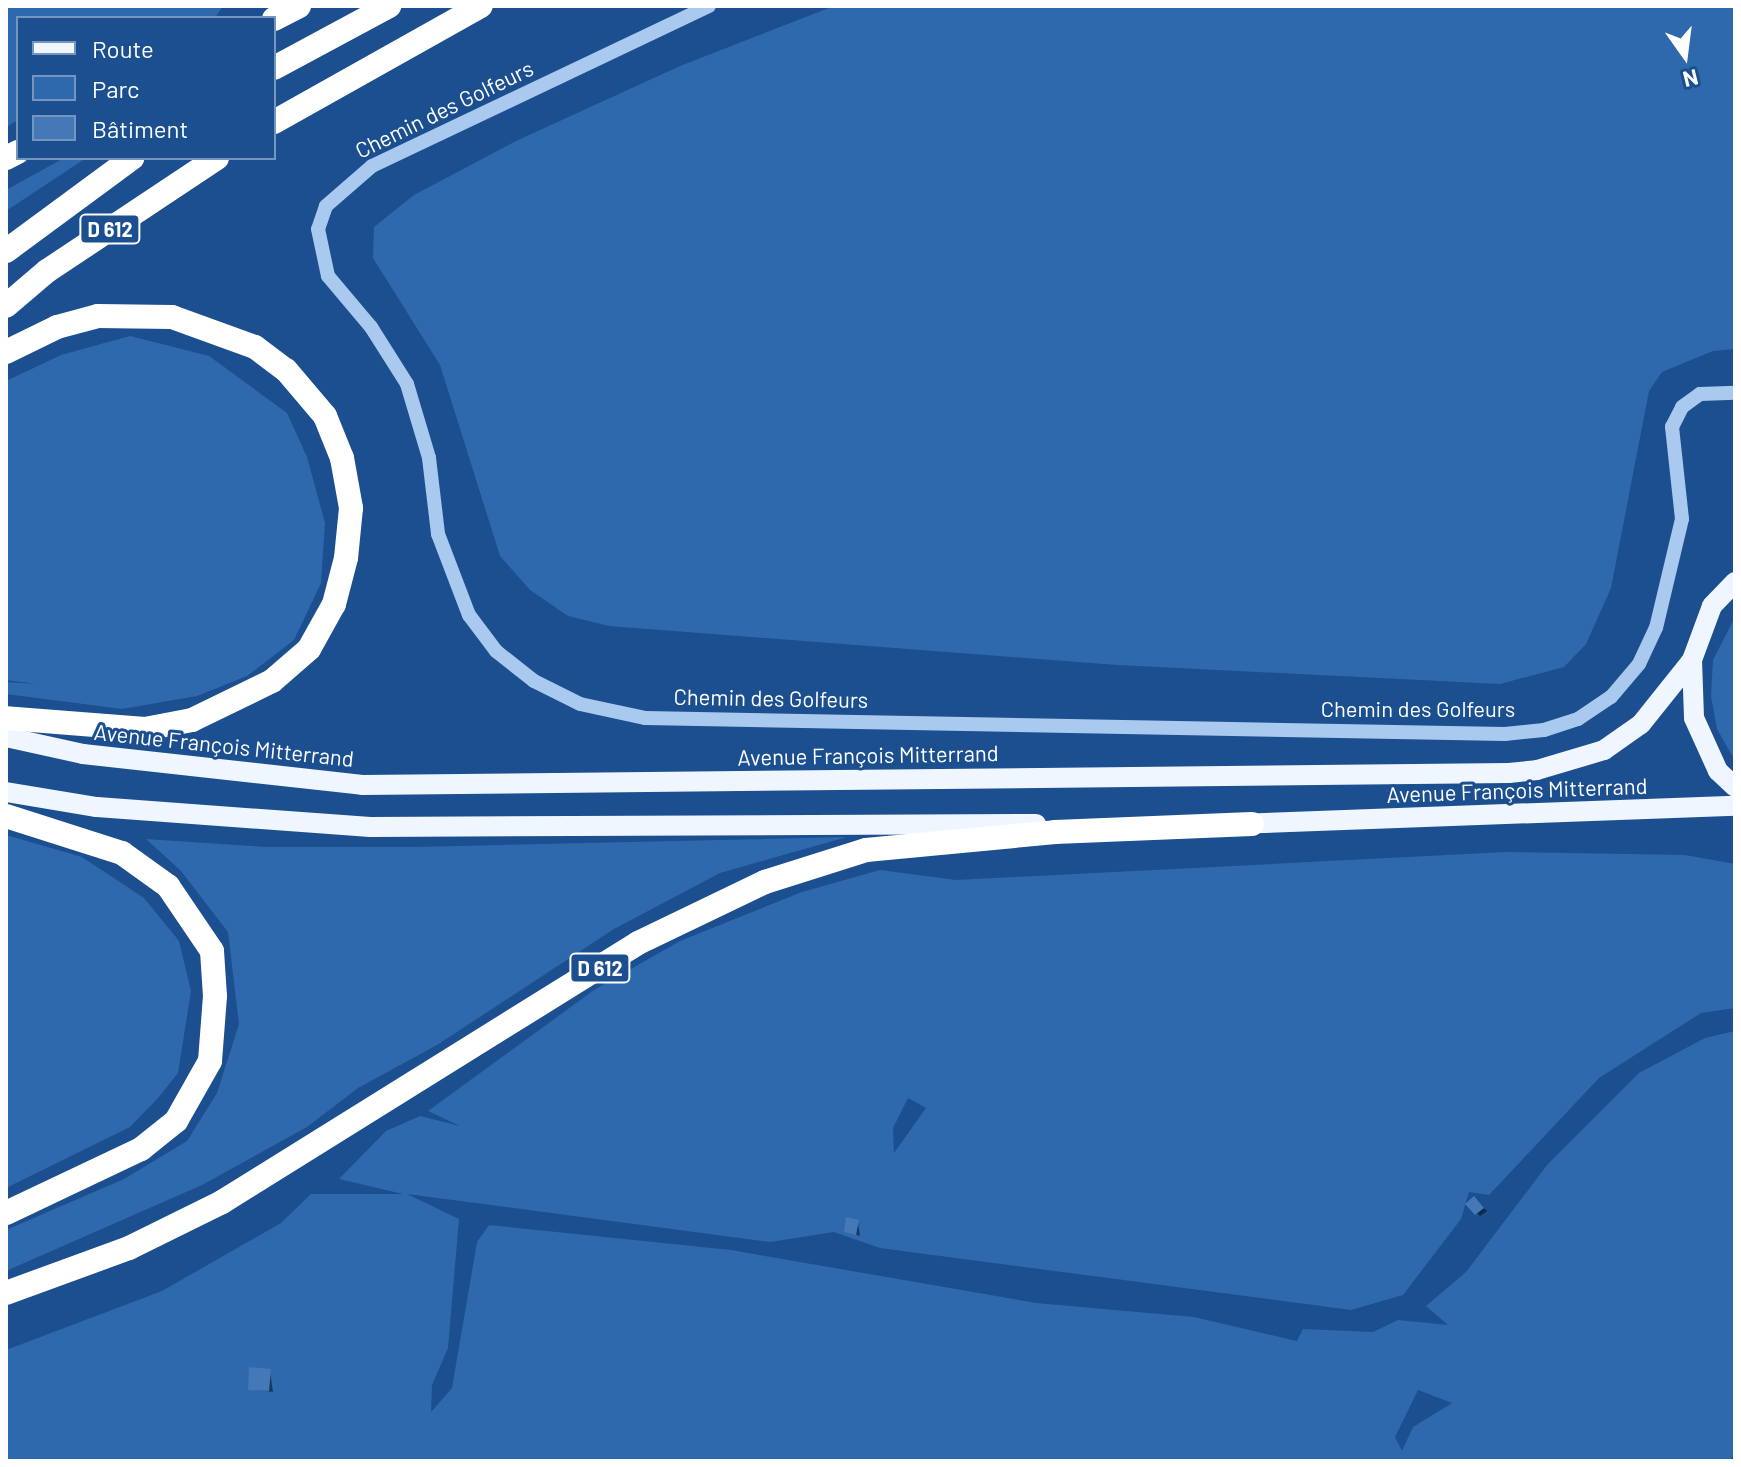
<!DOCTYPE html>
<meta charset="utf-8">
<style>
body{margin:0}
#map{position:relative;width:1741px;height:1467px;overflow:hidden;background:#1b4f8f;font-family:Barlow,sans-serif}
div>[style]{position:absolute}
.green>*{inset:0;background:#2e69ad}
.shadow>*{inset:0;background:#0007}
.building>*{inset:0;background:#4478b7}
.minor>*{height:14px;margin:-7px;padding:0 7px;transform-origin:7px;border-radius:7px;background:#a9c9ee}
.major>*{height:20px;margin:-10px;padding:0 10px;transform-origin:10px;border-radius:10px;background:#f0f6ff}
.highway>*{height:24px;margin:-12px;padding:0 12px;transform-origin:12px;border-radius:12px;background:#fff}
span{translate:-50% -50%;white-space:nowrap;text-align:center;line-height:1.15;-webkit-text-stroke:6px #1b4f8f;paint-order:stroke}
.shield-label span{padding:2px 6px;background:#1b4f8f;border:2px solid;border-radius:6px;-webkit-text-stroke-width:0}
.shield-label{font-size:20px;color:#fff;font-weight:700}
.street-label{font-size:22px;color:#fff}
.frame{position:absolute;inset:0;border:8px solid #fff;pointer-events:none}
.legend{position:absolute;left:16px;top:16px;width:260px;height:144px;box-sizing:border-box;background:#1b4f8f;border:2px solid #7695bc;margin:0;padding:10px 14px;list-style:none;font-size:24px;color:#fff}
.legend li{display:flex;align-items:center;gap:16px;height:40px}
.legend b{width:40px;border:2px solid #7695bc}
.north{position:absolute;left:1645px;top:16px;width:80px;height:80px;-webkit-text-stroke:6px #1b4f8f;paint-order:stroke;rotate:166deg;font-size:22px;font-weight:700;line-height:32px;text-align:center;color:#fff}
.north::after{content:'';display:block;margin:auto;width:28px;height:36px;background:#fff;clip-path:polygon(50% 0,100% 100%,50% 72%,0 100%)}
</style>
<div id="map">
<div class="green">
<i style="clip-path:polygon(6px 6px,223px 6px,215px 18px,18px 18px,18px 120px,6px 127px)"></i>
<i style="clip-path:polygon(834px 6px,1735px 6px,1735px 349px,1713px 351px,1662px 372px,1649px 391px,1611px 588px,1586px 644px,1564px 667px,1500px 684px,1117px 665px,609px 626px,568px 616px,530px 590px,500px 556px,440px 365px,373px 258px,374px 227px,414px 195px,516px 141px,680px 66px)"></i>
<i style="clip-path:polygon(64px 158px,86px 158px,6px 211px,6px 190px)"></i>
<i style="clip-path:polygon(130px 336px,209px 356px,287px 413px,307px 457px,325px 523px,321px 583px,294px 640px,247px 676px,197px 696px,122px 709px,6px 694px,6px 682px,37px 684px,6px 680px,6px 381px,61px 355px)"></i>
<i style="clip-path:polygon(1735px 617px,1735px 761px,1717px 729px,1711px 696px,1713px 660px)"></i>
<i style="clip-path:polygon(6px 835px,82px 857px,144px 898px,179px 941px,191px 991px,178px 1073px,158px 1098px,130px 1127px,6px 1188px)"></i>
<i style="clip-path:polygon(847px 837px,720px 873px,614px 929px,437px 1045px,358px 1088px,307px 1127px,202px 1185px,6px 1271px,6px 1230px,124px 1179px,187px 1141px,217px 1093px,239px 1024px,228px 932px,181px 871px,146px 839px,267px 847px,416px 847px)"></i>
<i style="clip-path:polygon(evenodd,1506px 852px,1685px 855px,1735px 864px,1735px 1008px,1701px 1013px,1599px 1078px,1489px 1195px,1469px 1192px,1461px 1219px,1403px 1295px,1351px 1310px,880px 1248px,834px 1232px,770px 1242px,407px 1194px,459px 1219px,448px 1348px,432px 1385px,431px 1412px,452px 1388px,477px 1242px,489px 1225px,731px 1250px,1036px 1303px,1194px 1317px,1297px 1341px,1303px 1329px,1373px 1332px,1398px 1320px,1448px 1325px,1426px 1306px,1466px 1272px,1547px 1165px,1639px 1073px,1705px 1038px,1735px 1031px,1735px 1452px,1730px 1461px,6px 1461px,6px 1350px,162px 1291px,281px 1223px,311px 1194px,403px 1194px,339px 1179px,386px 1131px,420px 1116px,460px 1126px,428px 1111px,594px 990px,680px 941px,802px 892px,880px 870px,956px 880px,1506px 852px,908px 1098px,926px 1108px,894px 1153px,893px 1128px,908px 1098px,1506px 852px,1418px 1390px,1452px 1403px,1413px 1427px,1402px 1451px,1395px 1437px,1418px 1390px)"></i>
</div>
<div class="shadow">
<i style="clip-path:polygon(1474px 1199px,1487px 1211px,1480px 1216px,1468px 1204px)"></i>
<i style="clip-path:polygon(858px 1222px,860px 1236px,846px 1231px)"></i>
<i style="clip-path:polygon(270px 1371px,273px 1392px,250px 1389px)"></i>
</div>
<div class="building">
<i style="clip-path:polygon(1474px 1196px,1484px 1208px,1475px 1215px,1465px 1204px)"></i>
<i style="clip-path:polygon(846px 1217px,859px 1220px,856px 1235px,844px 1232px)"></i>
<i style="clip-path:polygon(249px 1367px,271px 1369px,269px 1391px,248px 1390px)"></i>
</div>
<div class="minor">
<i style="left:709px;top:6px;width:373px;rotate:154.6deg"></i>
<i style="left:372px;top:166px;width:61px;rotate:139deg"></i>
<i style="left:326px;top:206px;width:24px;rotate:109deg"></i>
<i style="left:318px;top:229px;width:48px;rotate:78deg"></i>
<i style="left:328px;top:276px;width:67px;rotate:49.9deg"></i>
<i style="left:371px;top:327px;width:67px;rotate:57.7deg"></i>
<i style="left:407px;top:384px;width:77px;rotate:73.4deg"></i>
<i style="left:429px;top:458px;width:77px;rotate:83.2deg"></i>
<i style="left:438px;top:534px;width:87px;rotate:69.1deg"></i>
<i style="left:469px;top:615px;width:45px;rotate:53.1deg"></i>
<i style="left:496px;top:651px;width:48px;rotate:38.3deg"></i>
<i style="left:534px;top:681px;width:51px;rotate:26.6deg"></i>
<i style="left:580px;top:704px;width:66px;rotate:12.2deg"></i>
<i style="left:645px;top:718px;width:860px;rotate:1.07deg"></i>
<i style="left:1505px;top:734px;width:39px;rotate:-6deg"></i>
<i style="left:1544px;top:730px;width:36px;rotate:-18deg"></i>
<i style="left:1578px;top:719px;width:40px;rotate:-34deg"></i>
<i style="left:1611px;top:697px;width:43px;rotate:-49.7deg"></i>
<i style="left:1639px;top:664px;width:40px;rotate:-65deg"></i>
<i style="left:1656px;top:628px;width:112px;rotate:-76.6deg"></i>
<i style="left:1682px;top:519px;width:93px;rotate:-96.2deg"></i>
<i style="left:1672px;top:427px;width:22px;rotate:-63deg"></i>
<i style="left:1682px;top:407px;width:22px;rotate:-36deg"></i>
<i style="left:1700px;top:394px;width:35px;rotate:-2deg"></i>
</div>
<div class="major">
<i style="left:1735px;top:582px;width:33px;rotate:134deg"></i>
<i style="left:1712px;top:606px;width:58px;rotate:110.3deg"></i>
<i style="left:1692px;top:660px;width:58px;rotate:88deg"></i>
<i style="left:1694px;top:718px;width:58px;rotate:65.6deg"></i>
<i style="left:1718px;top:771px;width:23px;rotate:43deg"></i>
<i style="left:6px;top:737px;width:79px;rotate:12.4deg"></i>
<i style="left:83px;top:754px;width:281px;rotate:6.3deg"></i>
<i style="left:362px;top:785px;width:1147px;rotate:-0.6deg"></i>
<i style="left:1509px;top:773px;width:28px;rotate:-6deg"></i>
<i style="left:1537px;top:770px;width:70px;rotate:-16.6deg"></i>
<i style="left:1604px;top:750px;width:45px;rotate:-35.1deg"></i>
<i style="left:1641px;top:724px;width:82px;rotate:-51.4deg"></i>
<i style="left:6px;top:792px;width:92px;rotate:9.4deg"></i>
<i style="left:97px;top:807px;width:274px;rotate:4.2deg"></i>
<i style="left:370px;top:827px;width:666px;rotate:-0.26deg"></i>
<i style="left:1236px;top:824px;width:499px;rotate:-2.1deg"></i>
</div>
<div class="highway">
<i style="left:274px;top:19px;width:28px;rotate:-27deg"></i>
<i style="left:274px;top:68px;width:131px;rotate:-28.3deg"></i>
<i style="left:274px;top:122px;width:237px;rotate:-29.3deg"></i>
<i style="left:6px;top:158px;width:13px;rotate:-27deg"></i>
<i style="left:6px;top:251px;width:157px;rotate:-36.4deg"></i>
<i style="left:6px;top:306px;width:54px;rotate:-40.5deg"></i>
<i style="left:47px;top:271px;width:204px;rotate:-33.6deg"></i>
<i style="left:6px;top:352px;width:57px;rotate:-26.1deg"></i>
<i style="left:57px;top:327px;width:42px;rotate:-15deg"></i>
<i style="left:98px;top:316px;width:74px;rotate:0.8deg"></i>
<i style="left:172px;top:317px;width:88px;rotate:19.9deg"></i>
<i style="left:255px;top:347px;width:39px;rotate:37deg"></i>
<i style="left:286px;top:370px;width:60px;rotate:49.7deg"></i>
<i style="left:325px;top:416px;width:45px;rotate:68deg"></i>
<i style="left:342px;top:458px;width:51px;rotate:79.8deg"></i>
<i style="left:351px;top:508px;width:50px;rotate:95.7deg"></i>
<i style="left:346px;top:558px;width:48px;rotate:104.6deg"></i>
<i style="left:334px;top:604px;width:51px;rotate:119.1deg"></i>
<i style="left:309px;top:649px;width:49px;rotate:139.1deg"></i>
<i style="left:272px;top:681px;width:89px;rotate:154deg"></i>
<i style="left:192px;top:720px;width:48px;rotate:169.2deg"></i>
<i style="left:145px;top:729px;width:139px;rotate:-175.5deg"></i>
<i style="left:6px;top:816px;width:122px;rotate:17.7deg"></i>
<i style="left:122px;top:853px;width:57px;rotate:35.7deg"></i>
<i style="left:168px;top:886px;width:78px;rotate:55.9deg"></i>
<i style="left:212px;top:951px;width:45px;rotate:86.2deg"></i>
<i style="left:215px;top:996px;width:65px;rotate:94.4deg"></i>
<i style="left:210px;top:1061px;width:69px;rotate:119.5deg"></i>
<i style="left:176px;top:1121px;width:45px;rotate:141.3deg"></i>
<i style="left:141px;top:1149px;width:149px;rotate:154.6deg"></i>
<i style="left:6px;top:1293px;width:131px;rotate:-20.1deg"></i>
<i style="left:129px;top:1248px;width:104px;rotate:-26.3deg"></i>
<i style="left:222px;top:1202px;width:490px;rotate:-31.9deg"></i>
<i style="left:638px;top:943px;width:141px;rotate:-25.7deg"></i>
<i style="left:765px;top:882px;width:106px;rotate:-17.6deg"></i>
<i style="left:866px;top:850px;width:190px;rotate:-5.4deg"></i>
<i style="left:1055px;top:832px;width:197px;rotate:-2.3deg"></i>
</div>
<div class="shield-label">
<span style="left:110px;top:229px">D 612</span>
<span style="left:600px;top:968px">D 612</span>
</div>
<div class="street-label">
<span style="left:444px;top:109px;rotate:-26deg">Chemin des Golfeurs</span>
<span style="left:771px;top:698px;rotate:1deg">Chemin des Golfeurs</span>
<span style="left:1418px;top:709px">Chemin des Golfeurs</span>
<span style="left:224px;top:745px;rotate:6deg">Avenue François Mitterrand</span>
<span style="left:868px;top:755px;rotate:-1deg">Avenue François Mitterrand</span>
<span style="left:1517px;top:790px;rotate:-2deg">Avenue François Mitterrand</span>
</div>
<div class="frame"></div>
<ul class="legend">
<li><b style="height:10px;background:#f0f6ff"></b>Route</li>
<li><b style="height:22px;background:#2e69ad"></b>Parc</li>
<li><b style="height:22px;background:#4478b7"></b>Bâtiment</li>
</ul>
<div class="north">N</div>
</div>
